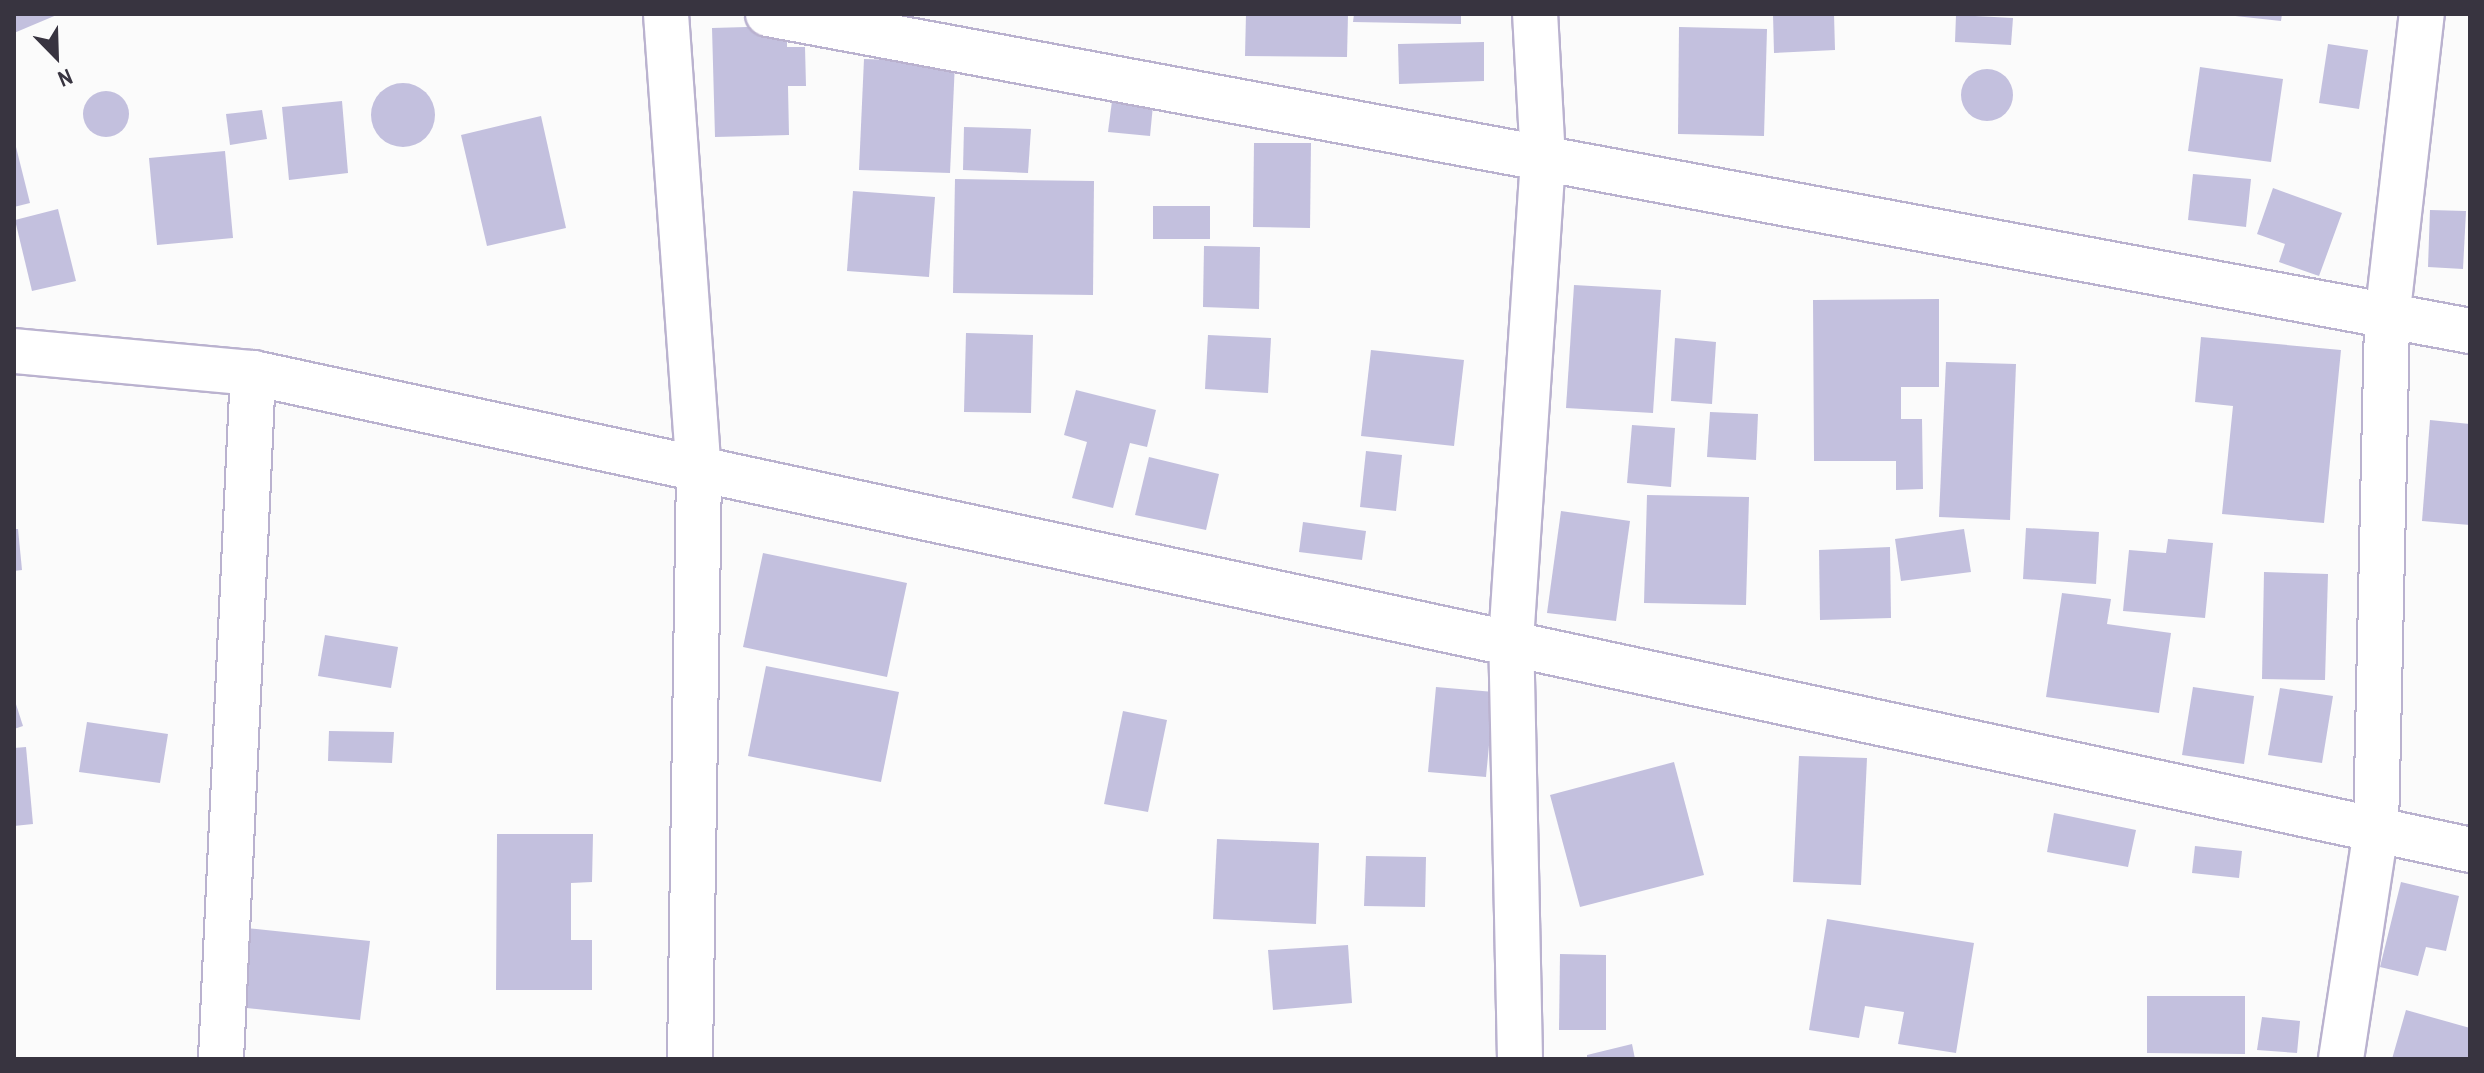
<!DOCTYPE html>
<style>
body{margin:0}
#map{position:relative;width:2484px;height:1073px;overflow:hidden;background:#fbfbfb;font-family:"Archivo Narrow",sans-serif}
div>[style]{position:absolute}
.building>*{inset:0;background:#c3c0de}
.round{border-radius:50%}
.roads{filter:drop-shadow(2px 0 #bab2cf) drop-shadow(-2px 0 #bab2cf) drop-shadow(0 2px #bab2cf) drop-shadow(0 -2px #bab2cf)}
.minor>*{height:44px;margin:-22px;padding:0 22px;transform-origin:22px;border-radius:22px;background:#fff}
span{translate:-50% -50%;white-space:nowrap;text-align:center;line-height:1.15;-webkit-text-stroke:6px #fbfbfb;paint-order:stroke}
.frame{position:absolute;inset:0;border:16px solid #383440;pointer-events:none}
.north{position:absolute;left:16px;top:16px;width:80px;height:80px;-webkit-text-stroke:6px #fbfbfb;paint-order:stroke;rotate:157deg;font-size:22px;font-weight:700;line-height:32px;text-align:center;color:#383440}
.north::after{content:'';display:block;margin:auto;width:28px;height:36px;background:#383440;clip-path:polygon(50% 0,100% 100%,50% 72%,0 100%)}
</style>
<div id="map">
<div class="building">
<i style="clip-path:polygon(14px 14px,59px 14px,14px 33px)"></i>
<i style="clip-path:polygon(1246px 14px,1348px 14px,1347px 57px,1245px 56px)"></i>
<i style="clip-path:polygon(1354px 14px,1461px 14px,1461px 24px,1353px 22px)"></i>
<i style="clip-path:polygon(1773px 14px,1834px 14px,1835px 50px,1774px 53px)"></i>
<i style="clip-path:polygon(2217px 14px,2282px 14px,2281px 21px)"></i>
<i style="clip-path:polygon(1956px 15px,2013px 18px,2011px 45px,1955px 42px)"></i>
<i style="clip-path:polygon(787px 26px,787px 47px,805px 47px,806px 86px,788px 86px,789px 135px,715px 137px,712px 28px)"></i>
<i style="clip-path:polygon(1679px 27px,1767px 29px,1764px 136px,1678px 134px)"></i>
<i style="clip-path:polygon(1484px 42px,1484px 81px,1399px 84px,1398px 44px)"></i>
<i style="clip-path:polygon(2328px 44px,2368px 50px,2359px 109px,2319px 103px)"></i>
<i style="clip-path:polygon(864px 59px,955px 62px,950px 173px,859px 170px)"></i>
<i style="clip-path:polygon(2200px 67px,2283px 79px,2271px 162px,2188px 151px)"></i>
<i class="round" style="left:1961px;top:69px;width:52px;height:52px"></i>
<i class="round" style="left:371px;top:83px;width:64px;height:64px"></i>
<i class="round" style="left:83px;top:91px;width:46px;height:46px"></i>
<i style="clip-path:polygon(342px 101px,348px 173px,289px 180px,282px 107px)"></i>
<i style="clip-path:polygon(1112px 101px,1153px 105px,1150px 136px,1108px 132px)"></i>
<i style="clip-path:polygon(262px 110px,267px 139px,230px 145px,226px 114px)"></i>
<i style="clip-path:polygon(541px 116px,566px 228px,487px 246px,461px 135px)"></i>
<i style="clip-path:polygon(964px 127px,1031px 129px,1028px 173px,963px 170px)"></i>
<i style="clip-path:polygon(15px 143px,30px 203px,14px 207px,14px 144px)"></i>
<i style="clip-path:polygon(1254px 143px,1311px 143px,1310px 228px,1253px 227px)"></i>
<i style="clip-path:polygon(225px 151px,233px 238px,157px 245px,149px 158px)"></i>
<i style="clip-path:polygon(2193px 174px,2251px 179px,2246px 227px,2188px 220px)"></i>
<i style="clip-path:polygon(955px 179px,1094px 181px,1093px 295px,953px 293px)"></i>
<i style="clip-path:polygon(2273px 188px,2342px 213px,2319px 276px,2279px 262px,2285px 244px,2257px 234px)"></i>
<i style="clip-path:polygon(853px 191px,935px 197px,929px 277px,847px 271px)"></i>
<i style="clip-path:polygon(1153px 206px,1210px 206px,1210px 239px,1153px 239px)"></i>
<i style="clip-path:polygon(58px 209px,76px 281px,32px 291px,15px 220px)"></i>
<i style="clip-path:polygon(2430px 210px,2466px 211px,2463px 269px,2428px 267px)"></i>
<i style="clip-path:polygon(1204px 246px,1260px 247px,1259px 309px,1203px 307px)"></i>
<i style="clip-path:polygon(1574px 285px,1661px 290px,1653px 413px,1566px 408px)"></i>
<i style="clip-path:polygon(1939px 299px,1939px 387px,1901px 387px,1901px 419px,1922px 419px,1923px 489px,1896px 490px,1896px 461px,1814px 461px,1813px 300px)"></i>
<i style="clip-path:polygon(966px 333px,1033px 335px,1031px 413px,964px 412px)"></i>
<i style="clip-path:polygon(1208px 335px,1271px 338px,1268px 393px,1205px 389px)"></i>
<i style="clip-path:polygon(2201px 337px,2341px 350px,2324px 523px,2222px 514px,2233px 406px,2195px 402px)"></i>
<i style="clip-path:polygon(1675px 338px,1716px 342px,1712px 404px,1671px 401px)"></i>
<i style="clip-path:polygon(1371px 350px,1464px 360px,1454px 446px,1361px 436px)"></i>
<i style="clip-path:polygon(1946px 362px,2016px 364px,2010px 520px,1939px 517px)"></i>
<i style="clip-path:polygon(1076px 390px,1156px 410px,1147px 447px,1130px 443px,1113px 508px,1072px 498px,1087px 442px,1064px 435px)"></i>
<i style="clip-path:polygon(1710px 412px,1758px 414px,1756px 460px,1707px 457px)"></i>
<i style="clip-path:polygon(2430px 420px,2470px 424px,2470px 525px,2422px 521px)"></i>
<i style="clip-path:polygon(1632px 425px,1675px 428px,1671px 487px,1627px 483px)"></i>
<i style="clip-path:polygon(1366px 451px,1402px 455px,1396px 511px,1360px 507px)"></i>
<i style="clip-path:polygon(1149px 457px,1219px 474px,1206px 530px,1135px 515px)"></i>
<i style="clip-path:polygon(1647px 495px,1749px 497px,1746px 605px,1644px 603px)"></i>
<i style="clip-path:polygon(1561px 511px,1630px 521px,1616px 621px,1547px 613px)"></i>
<i style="clip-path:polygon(1303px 522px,1366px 531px,1362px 560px,1299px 552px)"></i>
<i style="clip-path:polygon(2026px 528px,2099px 532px,2096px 584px,2023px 579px)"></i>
<i style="clip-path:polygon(14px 529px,18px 529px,22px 570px,14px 571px)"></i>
<i style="clip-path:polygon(1964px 529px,1971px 572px,1901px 581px,1895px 539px)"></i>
<i style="clip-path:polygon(2168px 539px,2213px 543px,2205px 618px,2123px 611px,2129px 550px,2166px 553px)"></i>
<i style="clip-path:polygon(1890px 547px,1891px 618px,1820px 620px,1819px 550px)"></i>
<i style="clip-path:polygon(763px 553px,907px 583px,887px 677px,743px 647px)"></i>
<i style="clip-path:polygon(2264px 572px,2328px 574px,2325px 680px,2262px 679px)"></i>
<i style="clip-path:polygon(2062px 593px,2111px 599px,2107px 624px,2171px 633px,2159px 713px,2046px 697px)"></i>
<i style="clip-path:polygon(325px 635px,398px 647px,391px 688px,318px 676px)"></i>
<i style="clip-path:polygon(766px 666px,899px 692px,881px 782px,748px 756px)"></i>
<i style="clip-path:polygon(1436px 687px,1494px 692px,1486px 777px,1428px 772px)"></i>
<i style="clip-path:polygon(2193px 687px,2254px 696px,2244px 764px,2182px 755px)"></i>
<i style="clip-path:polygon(2280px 688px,2333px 696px,2322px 763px,2268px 755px)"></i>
<i style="clip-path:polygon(14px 698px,23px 726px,14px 729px)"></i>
<i style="clip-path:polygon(1123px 711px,1167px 720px,1148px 812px,1104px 804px)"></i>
<i style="clip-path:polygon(87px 722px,168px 734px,160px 783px,79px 772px)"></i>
<i style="clip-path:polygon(329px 731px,394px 732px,392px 763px,328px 761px)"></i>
<i style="clip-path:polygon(26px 747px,33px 824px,14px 826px,14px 748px)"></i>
<i style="clip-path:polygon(1799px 756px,1867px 758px,1861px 885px,1793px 882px)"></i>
<i style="clip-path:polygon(1674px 762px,1704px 875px,1580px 907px,1550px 795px)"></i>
<i style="clip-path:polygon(2054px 813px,2136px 830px,2128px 867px,2047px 852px)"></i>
<i style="clip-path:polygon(497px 834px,593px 834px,592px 882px,571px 883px,571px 940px,592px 940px,592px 990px,496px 990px)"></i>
<i style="clip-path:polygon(1217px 839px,1319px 843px,1316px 924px,1213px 919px)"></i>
<i style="clip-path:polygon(2195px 846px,2242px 851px,2239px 878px,2192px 873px)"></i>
<i style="clip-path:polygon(1366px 856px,1426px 857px,1425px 907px,1364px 906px)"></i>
<i style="clip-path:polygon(2401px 882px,2459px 896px,2446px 951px,2426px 947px,2418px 976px,2380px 967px)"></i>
<i style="clip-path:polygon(1827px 919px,1974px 943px,1956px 1053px,1898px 1044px,1904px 1012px,1865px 1006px,1859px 1038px,1809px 1030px)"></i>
<i style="clip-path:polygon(246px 928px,370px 941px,360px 1020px,237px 1007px)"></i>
<i style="clip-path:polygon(1348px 945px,1352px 1003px,1273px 1010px,1268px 950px)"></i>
<i style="clip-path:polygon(1560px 954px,1606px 955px,1606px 1030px,1559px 1030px)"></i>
<i style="clip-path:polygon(2147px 996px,2245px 996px,2245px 1054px,2147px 1053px)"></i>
<i style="clip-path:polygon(2406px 1010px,2470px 1028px,2470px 1059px,2392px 1059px)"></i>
<i style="clip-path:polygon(2262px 1017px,2300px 1021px,2297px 1053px,2257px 1050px)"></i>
<i style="clip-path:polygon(1632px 1044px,1635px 1059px,1587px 1059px,1587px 1055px)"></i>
</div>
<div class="roads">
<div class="minor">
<i style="left:666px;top:14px;width:458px;rotate:85.9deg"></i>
<i style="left:699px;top:471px;width:588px;rotate:90.88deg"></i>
<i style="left:768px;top:14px;width:1731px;rotate:10.55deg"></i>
<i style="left:14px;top:351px;width:240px;rotate:5.3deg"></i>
<i style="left:253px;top:373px;width:2268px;rotate:12.14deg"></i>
<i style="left:221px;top:1059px;width:687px;rotate:-87.33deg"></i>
<i style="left:1520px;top:1059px;width:418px;rotate:-91.2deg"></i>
<i style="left:1511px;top:641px;width:482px;rotate:-86.2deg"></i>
<i style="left:1543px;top:160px;width:146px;rotate:-93.1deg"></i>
<i style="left:2341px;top:1059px;width:233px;rotate:-81.3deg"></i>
<i style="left:2376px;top:829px;width:510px;rotate:-88.76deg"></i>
<i style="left:2387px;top:319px;width:307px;rotate:-83.5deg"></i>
</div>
</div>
<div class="frame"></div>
<div class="north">N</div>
</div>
